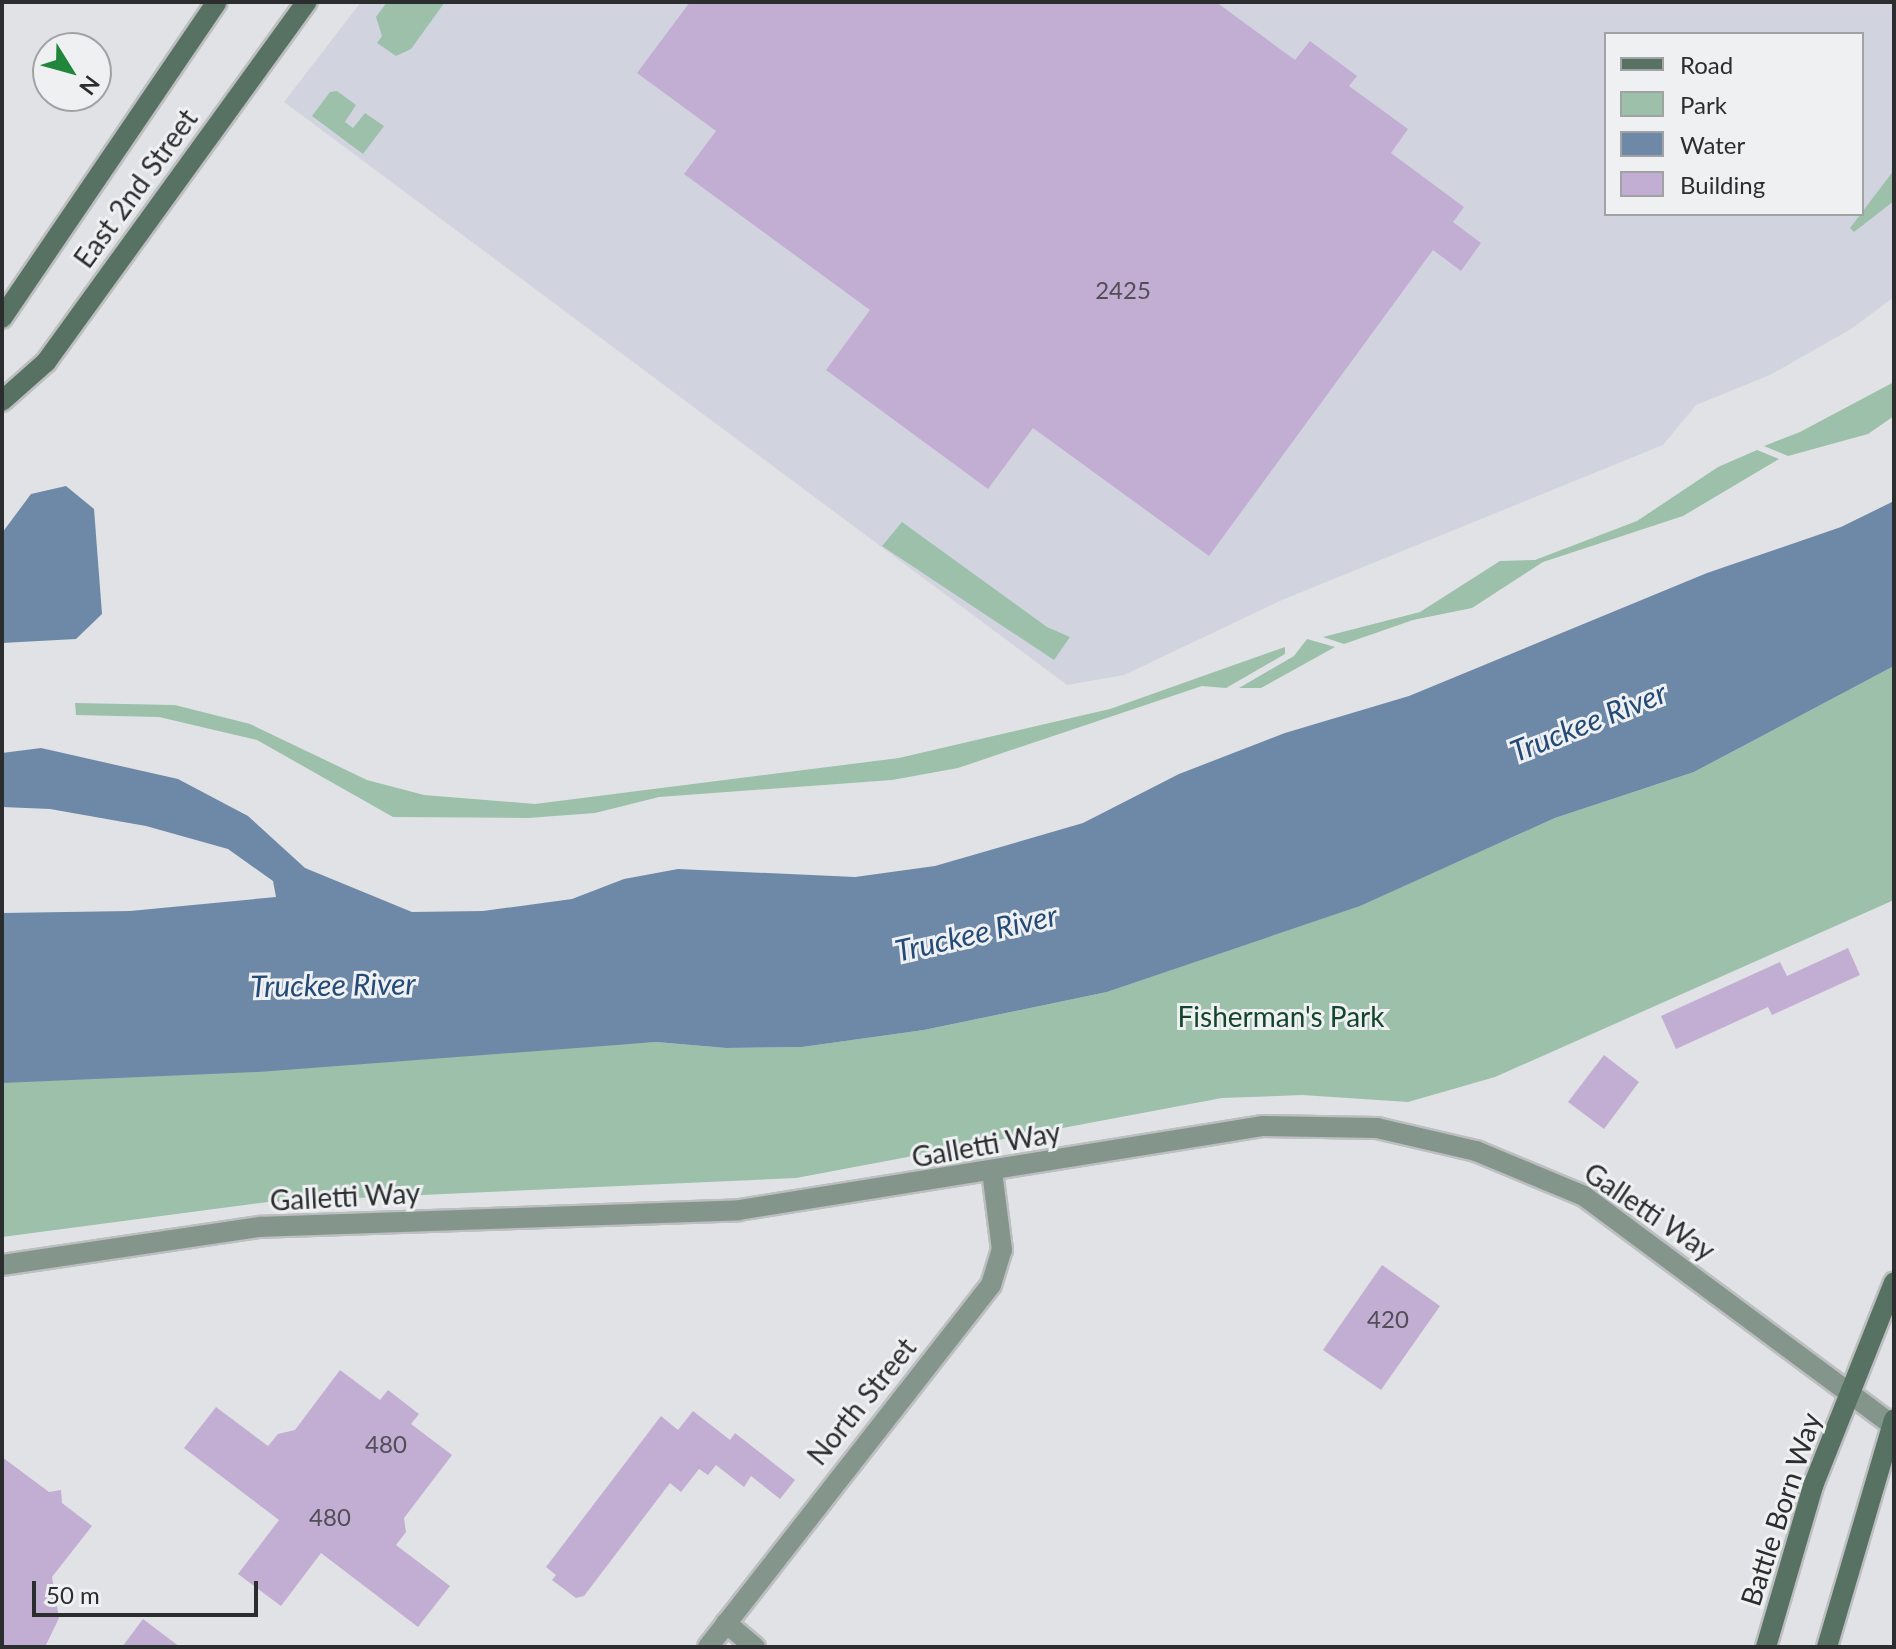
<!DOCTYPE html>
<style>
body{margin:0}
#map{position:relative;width:1896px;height:1649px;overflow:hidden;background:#e1e2e5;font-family:Lato,sans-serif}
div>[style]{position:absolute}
.built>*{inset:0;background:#d1d4de}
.green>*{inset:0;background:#9cc0aa}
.water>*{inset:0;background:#6e89a8}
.building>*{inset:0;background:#c2aed3}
.roads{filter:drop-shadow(2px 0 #bdbec0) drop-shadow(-2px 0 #bdbec0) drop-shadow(0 2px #bdbec0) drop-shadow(0 -2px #bdbec0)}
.minor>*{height:20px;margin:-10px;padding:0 10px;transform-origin:10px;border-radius:10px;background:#84968c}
.tertiary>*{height:20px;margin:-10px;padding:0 10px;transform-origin:10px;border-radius:10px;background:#84968c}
.secondary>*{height:20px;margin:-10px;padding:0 10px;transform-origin:10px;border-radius:10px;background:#577263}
span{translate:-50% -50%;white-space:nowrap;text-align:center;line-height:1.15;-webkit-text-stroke:6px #eef0f2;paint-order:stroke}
.number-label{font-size:24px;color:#524d57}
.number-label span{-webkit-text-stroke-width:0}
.street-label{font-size:28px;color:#2c2d2e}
.park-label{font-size:28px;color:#13452c}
.water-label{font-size:30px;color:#244a77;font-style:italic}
.frame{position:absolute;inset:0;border:4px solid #2c2d2e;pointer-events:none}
.legend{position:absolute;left:1604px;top:32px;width:260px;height:184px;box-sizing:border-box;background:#eef0f2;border:2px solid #a0a2a4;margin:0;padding:10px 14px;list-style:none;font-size:24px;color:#2c2d2e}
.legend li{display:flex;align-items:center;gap:16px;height:40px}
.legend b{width:40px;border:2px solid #a0a2a4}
.north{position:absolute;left:32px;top:32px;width:80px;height:80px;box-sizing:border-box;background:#eef0f2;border:2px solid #a0a2a4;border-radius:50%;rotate:127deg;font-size:22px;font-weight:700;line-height:32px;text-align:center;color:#2c2d2e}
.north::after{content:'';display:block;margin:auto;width:28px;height:36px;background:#20863b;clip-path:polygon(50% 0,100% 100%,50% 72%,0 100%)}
.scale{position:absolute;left:32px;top:1581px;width:226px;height:36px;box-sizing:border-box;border:4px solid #2c2d2e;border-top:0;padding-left:10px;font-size:24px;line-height:28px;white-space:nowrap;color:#2c2d2e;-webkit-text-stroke:6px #eef0f2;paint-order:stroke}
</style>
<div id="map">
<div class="built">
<i style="clip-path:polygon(evenodd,361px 2px,1894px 2px,1894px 297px,1851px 329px,1770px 375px,1696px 405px,1663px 445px,1282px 600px,1124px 675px,1067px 685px,284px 102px,361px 2px,1606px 34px,1862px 34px,1862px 214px,1606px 214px,1606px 34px)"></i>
</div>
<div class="green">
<i style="clip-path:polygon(387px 2px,445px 2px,411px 49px,396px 56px,377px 43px,382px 36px,376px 17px)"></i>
<i style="clip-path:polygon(337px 91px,356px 105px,345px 122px,353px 128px,365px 113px,384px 126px,363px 154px,312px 116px,330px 92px)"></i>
<i style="clip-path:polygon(1894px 170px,1894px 201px,1854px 232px,1850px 228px)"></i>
<i style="clip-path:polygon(1894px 382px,1894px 416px,1868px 434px,1788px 456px,1764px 446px,1800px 432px)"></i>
<i style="clip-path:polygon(1757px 450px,1779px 459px,1683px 516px,1543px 562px,1472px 608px,1413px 620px,1344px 644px,1323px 637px,1420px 612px,1500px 561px,1535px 560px,1637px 521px,1718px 467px)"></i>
<i style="clip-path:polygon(902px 522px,1047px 627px,1070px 637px,1054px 660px,882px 546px)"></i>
<i style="clip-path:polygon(1307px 639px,1335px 647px,1261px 688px,1239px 688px,1294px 656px)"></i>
<i style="clip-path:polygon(1285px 647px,1285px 654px,1226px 688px,1202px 686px,958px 768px,892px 780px,659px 797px,595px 813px,528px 818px,393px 817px,257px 740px,159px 717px,76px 715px,75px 703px,175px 705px,250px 724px,367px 780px,424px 795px,535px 804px,899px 758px,1110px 709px)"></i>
<i style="clip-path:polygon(1894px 666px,1894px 900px,1495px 1077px,1408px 1102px,1302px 1095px,1222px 1098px,796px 1178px,268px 1202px,2px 1237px,2px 1082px,656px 1042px,726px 1048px,802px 1047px,924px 1030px,1107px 992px,1359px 906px,1555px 818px,1694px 772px)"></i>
</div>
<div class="water">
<i style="clip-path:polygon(66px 486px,94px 509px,102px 614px,76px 639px,2px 643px,2px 533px,31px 494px)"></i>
<i style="clip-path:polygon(1894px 501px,1894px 666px,1694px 772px,1555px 818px,1360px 906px,1107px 992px,924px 1030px,802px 1047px,726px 1048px,656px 1042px,258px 1072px,2px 1083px,2px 913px,130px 911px,276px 897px,273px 881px,228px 849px,146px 826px,50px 809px,2px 807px,2px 753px,41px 748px,178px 779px,248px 816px,305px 868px,412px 912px,483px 911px,572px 899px,624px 879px,678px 869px,855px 877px,935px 866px,1083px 823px,1179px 774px,1285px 733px,1409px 696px,1707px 573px,1841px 527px)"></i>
</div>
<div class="building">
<i style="clip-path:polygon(690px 2px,1216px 2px,1295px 60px,1310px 41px,1357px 76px,1349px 86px,1408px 129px,1391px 153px,1464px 207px,1453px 222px,1481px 243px,1461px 271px,1433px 250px,1209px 556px,1033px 428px,988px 489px,826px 370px,870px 310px,684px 174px,716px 131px,637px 73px)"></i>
<i style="clip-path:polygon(1848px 948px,1860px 975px,1772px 1015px,1768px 1007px,1676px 1049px,1661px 1016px,1780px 962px,1787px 976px)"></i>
<i style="clip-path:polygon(1604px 1055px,1639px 1082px,1604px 1129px,1568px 1102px)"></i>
<i style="clip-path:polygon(1382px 1265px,1440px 1306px,1381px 1390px,1323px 1350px)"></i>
<i style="clip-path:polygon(340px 1370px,380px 1400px,388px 1390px,419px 1414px,411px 1424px,452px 1455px,404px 1518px,406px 1532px,396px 1545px,450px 1586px,418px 1627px,321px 1553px,281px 1606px,238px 1574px,279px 1520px,184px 1448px,216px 1407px,268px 1446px,278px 1434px,295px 1430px)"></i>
<i style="clip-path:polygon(693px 1411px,730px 1440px,735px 1433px,795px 1480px,780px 1499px,751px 1476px,744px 1487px,716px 1465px,708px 1475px,699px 1469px,681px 1492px,670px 1483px,584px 1596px,576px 1598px,552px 1580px,556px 1575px,546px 1567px,661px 1416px,678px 1430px)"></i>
<i style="clip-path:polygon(2px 1457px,49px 1492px,61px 1490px,62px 1503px,92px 1526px,52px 1577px,59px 1618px,45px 1647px,2px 1647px)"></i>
<i style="clip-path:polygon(143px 1619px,180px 1647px,122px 1647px)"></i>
</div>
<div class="roads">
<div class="minor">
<i style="left:726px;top:1623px;width:38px;rotate:40deg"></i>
<i style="left:708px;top:1647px;width:459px;rotate:-52deg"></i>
<i style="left:991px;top:1285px;width:37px;rotate:-73deg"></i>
<i style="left:1002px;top:1250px;width:80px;rotate:-97.2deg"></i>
</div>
<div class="tertiary">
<i style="left:2px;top:1265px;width:261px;rotate:-8.4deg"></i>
<i style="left:260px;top:1227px;width:479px;rotate:-2deg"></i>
<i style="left:739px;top:1210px;width:531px;rotate:-9.11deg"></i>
<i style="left:1263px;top:1126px;width:114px;rotate:1deg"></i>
<i style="left:1377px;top:1128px;width:102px;rotate:13.1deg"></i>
<i style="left:1476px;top:1151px;width:117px;rotate:22.6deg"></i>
<i style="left:1584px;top:1196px;width:386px;rotate:36.6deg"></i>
</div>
<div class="secondary">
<i style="left:2px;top:318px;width:382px;rotate:-55.8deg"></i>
<i style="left:2px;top:401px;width:59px;rotate:-41.6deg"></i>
<i style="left:46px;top:362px;width:445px;rotate:-54.1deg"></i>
<i style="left:1766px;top:1647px;width:168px;rotate:-73.7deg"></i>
<i style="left:1813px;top:1486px;width:219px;rotate:-68.3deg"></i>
<i style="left:1827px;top:1647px;width:237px;rotate:-73.6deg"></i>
</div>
</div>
<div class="number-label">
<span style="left:1123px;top:290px">2425</span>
<span style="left:1388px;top:1319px">420</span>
<span style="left:386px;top:1444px">480</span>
<span style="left:330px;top:1517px">480</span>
</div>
<div class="street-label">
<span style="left:135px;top:188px;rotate:-54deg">East 2nd Street</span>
<span style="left:986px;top:1144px;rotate:-10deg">Galletti Way</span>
<span style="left:345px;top:1196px;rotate:-3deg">Galletti Way</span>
<span style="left:1650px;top:1211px;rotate:34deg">Galletti Way</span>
<span style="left:861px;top:1401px;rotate:-51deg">North Street</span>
<span style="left:1780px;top:1509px;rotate:-72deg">Battle Born Way</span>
</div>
<div class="park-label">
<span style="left:1281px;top:1016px">Fisherman's Park</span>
</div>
<div class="water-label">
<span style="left:1588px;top:721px;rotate:-22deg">Truckee River</span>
<span style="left:976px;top:932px;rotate:-13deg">Truckee River</span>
<span style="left:333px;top:984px;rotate:-1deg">Truckee River</span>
</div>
<div class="frame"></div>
<ul class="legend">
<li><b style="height:10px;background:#577263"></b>Road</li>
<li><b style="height:22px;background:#9cc0aa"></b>Park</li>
<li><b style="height:22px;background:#6e89a8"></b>Water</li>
<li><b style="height:22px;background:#c2aed3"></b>Building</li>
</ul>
<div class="north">N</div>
<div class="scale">50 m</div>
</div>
